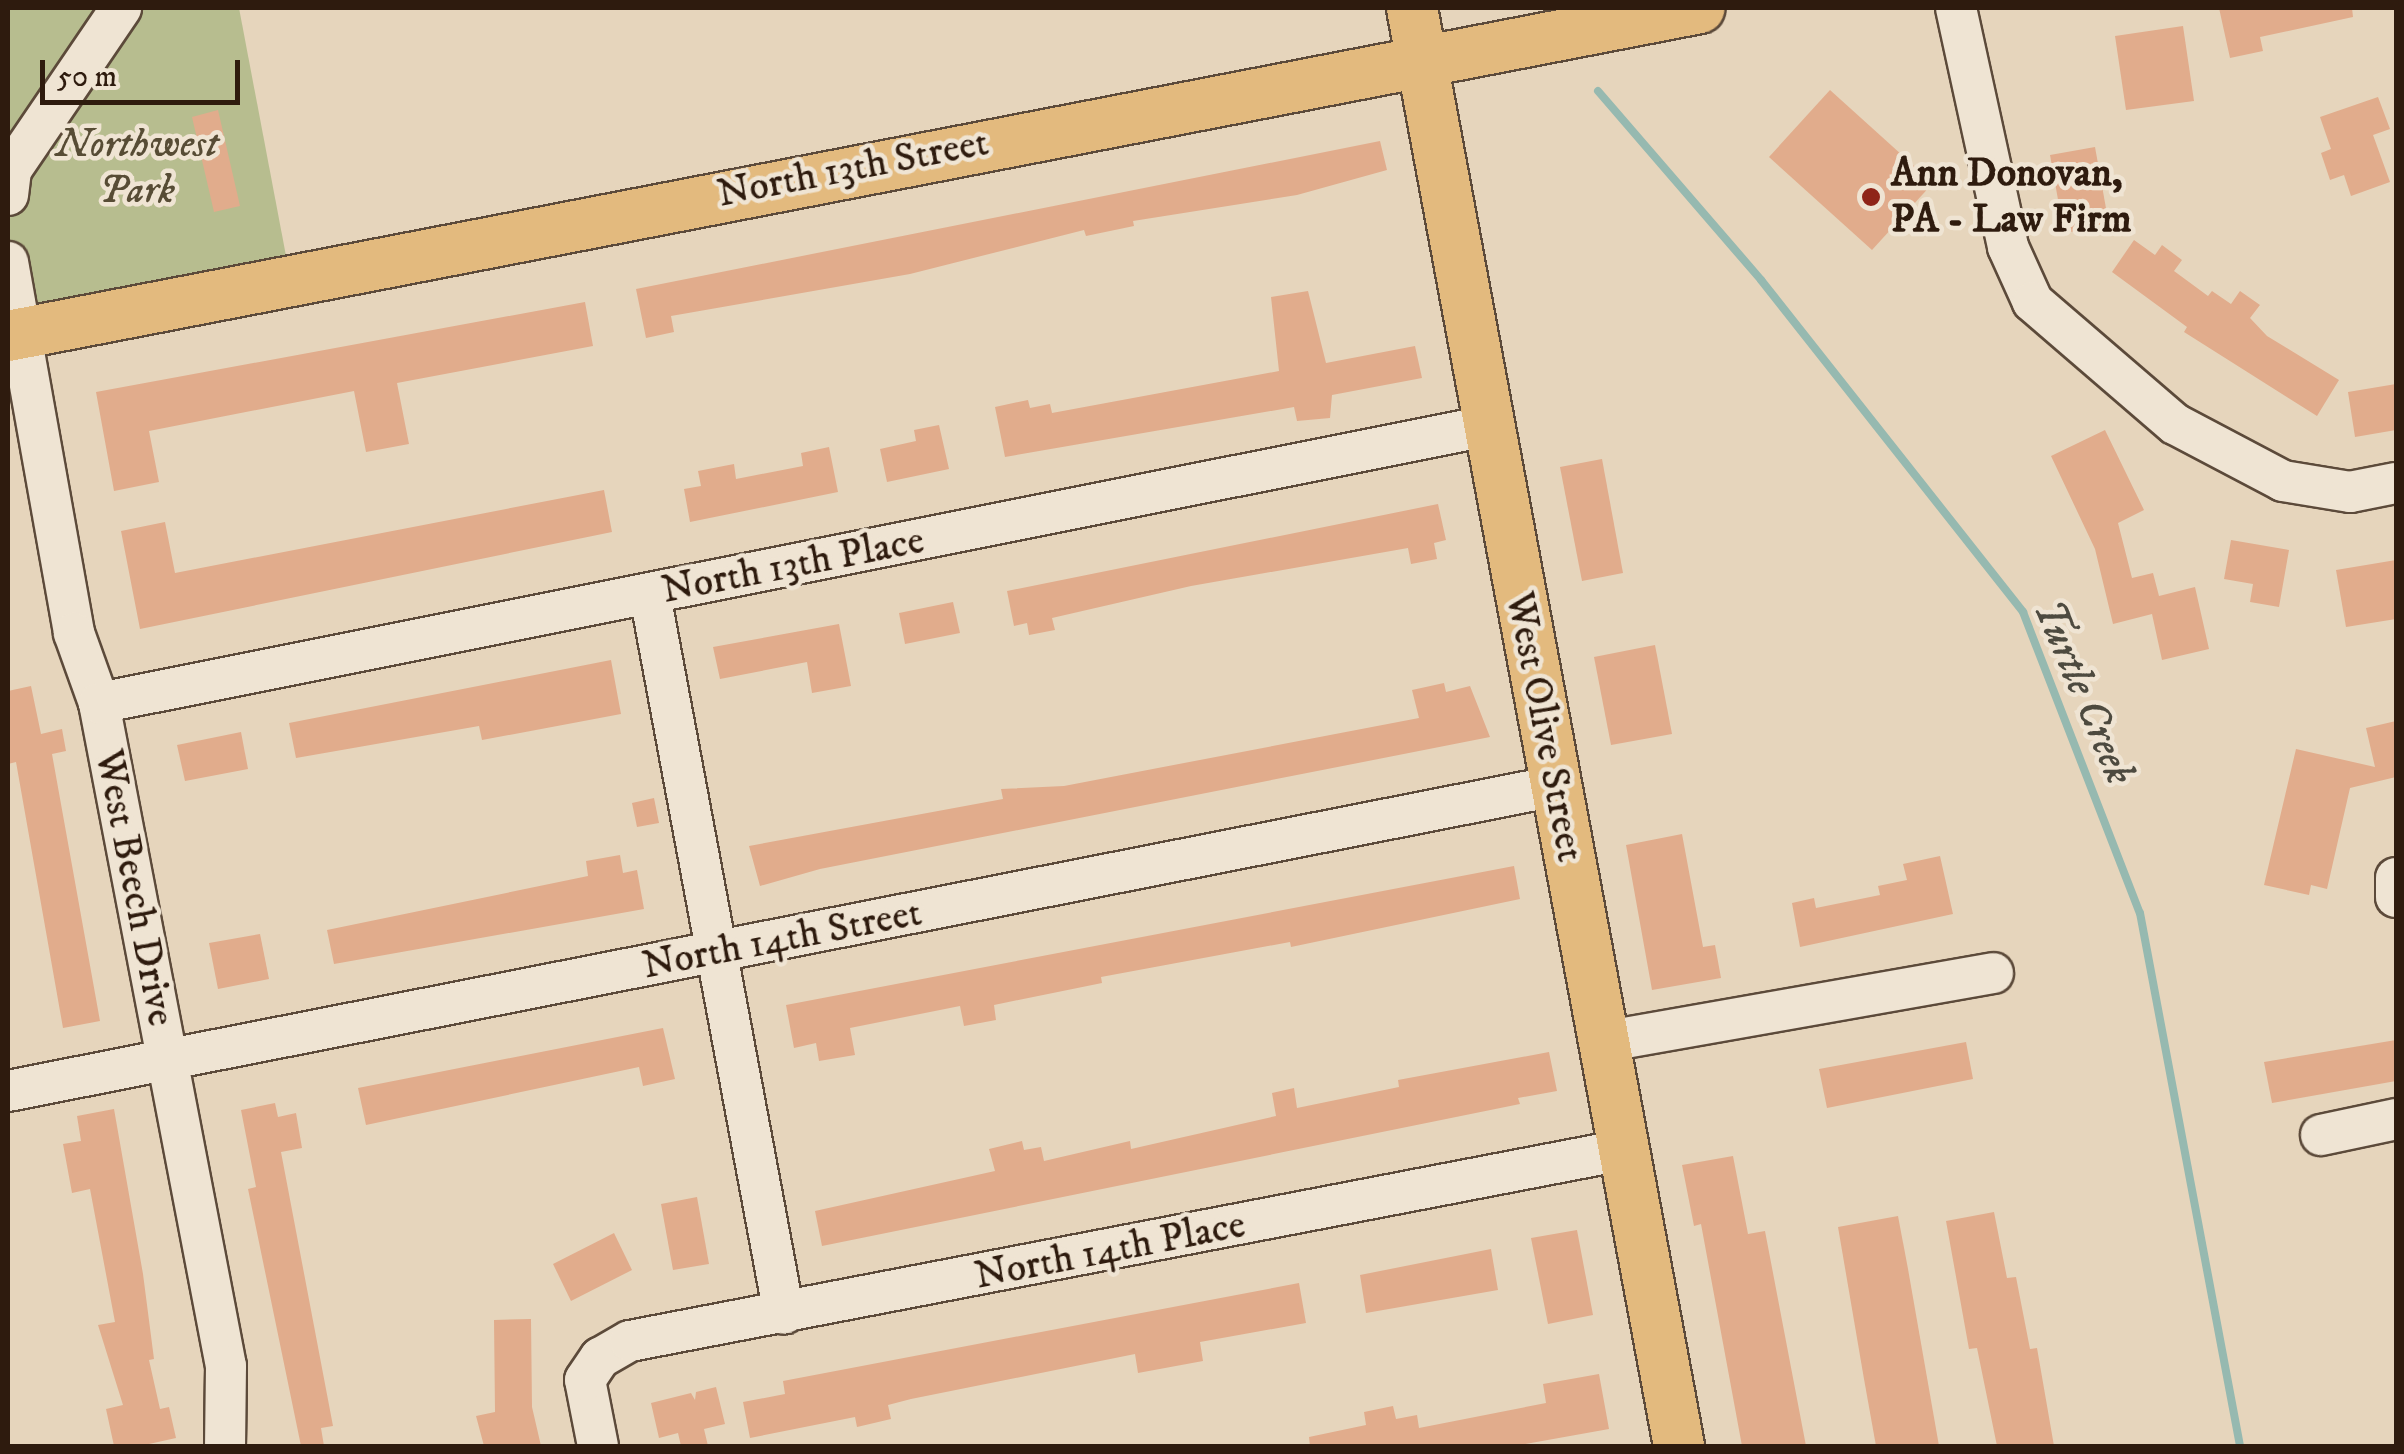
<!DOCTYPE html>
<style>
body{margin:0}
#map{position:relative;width:2404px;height:1454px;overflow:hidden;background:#e6d5bc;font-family:"IM FELL DW Pica",serif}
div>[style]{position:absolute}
.green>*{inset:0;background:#b7bd8f}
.stream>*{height:8px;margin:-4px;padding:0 4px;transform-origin:4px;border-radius:4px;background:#96b9b0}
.building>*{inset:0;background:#e1ac8c}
.roads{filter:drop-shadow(2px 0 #5c4a3a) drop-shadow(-2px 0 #5c4a3a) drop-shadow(0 2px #5c4a3a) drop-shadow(0 -2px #5c4a3a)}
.minor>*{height:40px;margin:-20px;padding:0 20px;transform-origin:20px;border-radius:20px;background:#efe4d3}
.major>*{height:50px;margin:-25px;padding:0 25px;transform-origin:25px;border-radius:25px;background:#e3ba7e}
.dots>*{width:28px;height:28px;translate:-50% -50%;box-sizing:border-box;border:5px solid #efe4d3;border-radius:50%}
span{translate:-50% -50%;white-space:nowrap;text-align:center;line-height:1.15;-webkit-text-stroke:9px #efe4d3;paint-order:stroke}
.park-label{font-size:40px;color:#574c35;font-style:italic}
.street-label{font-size:40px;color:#2e1b0e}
.poi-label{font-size:40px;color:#2e1b0e;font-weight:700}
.left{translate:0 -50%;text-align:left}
.water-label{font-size:42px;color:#4d4a3f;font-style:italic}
.frame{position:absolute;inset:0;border:10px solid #2e1b0e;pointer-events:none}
.scale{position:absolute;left:40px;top:60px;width:200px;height:45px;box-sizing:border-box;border:5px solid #2e1b0e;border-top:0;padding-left:12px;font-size:30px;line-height:35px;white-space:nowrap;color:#2e1b0e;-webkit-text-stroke:8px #efe4d3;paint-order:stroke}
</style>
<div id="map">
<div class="green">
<i style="clip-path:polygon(8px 8px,239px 8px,290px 277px,8px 331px)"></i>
</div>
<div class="stream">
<i style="left:1598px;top:91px;width:250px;rotate:49.2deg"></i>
<i style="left:1761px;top:280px;width:423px;rotate:51.7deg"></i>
<i style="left:2023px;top:612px;width:323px;rotate:68.8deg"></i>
<i style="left:2140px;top:913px;width:542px;rotate:79.37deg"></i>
</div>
<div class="building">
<i style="clip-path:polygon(2219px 8px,2352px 8px,2353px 17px,2260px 37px,2263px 51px,2230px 58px)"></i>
<i style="clip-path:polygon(2183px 26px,2194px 101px,2126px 110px,2115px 36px)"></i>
<i style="clip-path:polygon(1830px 90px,1933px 183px,1872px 250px,1769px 157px)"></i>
<i style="clip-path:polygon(2378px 97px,2390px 129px,2373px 135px,2390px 182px,2351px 196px,2344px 175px,2330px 180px,2321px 153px,2331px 149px,2320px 117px)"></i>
<i style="clip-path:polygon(218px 110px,240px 206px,214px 212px,192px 117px)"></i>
<i style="clip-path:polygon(1380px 141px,1387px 170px,1297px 195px,1133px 221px,1134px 226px,1086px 236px,1084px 230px,910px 274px,671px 316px,674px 332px,646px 338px,636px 289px)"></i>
<i style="clip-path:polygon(2095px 147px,2109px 225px,2064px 233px,2050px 155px)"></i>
<i style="clip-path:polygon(2134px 240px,2155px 255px,2162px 245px,2182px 260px,2174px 271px,2208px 296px,2212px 291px,2231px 304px,2240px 291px,2260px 305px,2250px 318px,2267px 336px,2339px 380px,2317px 416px,2184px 332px,2187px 327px,2112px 272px)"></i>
<i style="clip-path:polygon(1308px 291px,1326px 363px,1415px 346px,1422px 378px,1332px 395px,1330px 418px,1297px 421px,1294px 407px,1005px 457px,995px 407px,1028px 400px,1030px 408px,1050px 404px,1052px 413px,1279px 371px,1271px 297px)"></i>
<i style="clip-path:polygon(585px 302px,593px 346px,397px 383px,409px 444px,366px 452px,354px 391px,149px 431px,159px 482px,114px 491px,96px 392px)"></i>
<i style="clip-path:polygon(2396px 384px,2396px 430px,2355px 437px,2348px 392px)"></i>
<i style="clip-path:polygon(939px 425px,949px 469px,887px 482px,880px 449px,916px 441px,914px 430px)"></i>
<i style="clip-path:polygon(2105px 430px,2144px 510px,2118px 523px,2132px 578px,2153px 573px,2159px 596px,2195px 587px,2209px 649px,2162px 660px,2152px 614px,2113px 624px,2095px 549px,2051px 456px)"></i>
<i style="clip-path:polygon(829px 447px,838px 492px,690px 522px,684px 489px,701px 486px,698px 471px,734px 464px,736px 479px,803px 466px,801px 453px)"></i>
<i style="clip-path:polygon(1602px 459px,1623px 573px,1582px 581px,1560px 467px)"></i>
<i style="clip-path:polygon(604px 490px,612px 532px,140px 629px,121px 531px,165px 522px,175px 573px)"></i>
<i style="clip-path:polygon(1438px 504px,1446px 540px,1434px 543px,1437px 559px,1411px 564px,1408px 548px,1191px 586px,1052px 618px,1055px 630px,1029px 635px,1027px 623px,1014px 626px,1007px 591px)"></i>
<i style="clip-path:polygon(2231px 540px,2289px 550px,2279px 607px,2250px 602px,2253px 584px,2224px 579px)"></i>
<i style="clip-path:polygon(2396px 560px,2396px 619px,2346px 627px,2336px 570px)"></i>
<i style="clip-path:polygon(953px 602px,960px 633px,905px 644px,899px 613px)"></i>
<i style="clip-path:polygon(839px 624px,851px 686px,812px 693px,807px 662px,720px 679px,713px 647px)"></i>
<i style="clip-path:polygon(1655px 645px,1672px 734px,1611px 745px,1594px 657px)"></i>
<i style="clip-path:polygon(611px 660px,621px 714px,482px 740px,479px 726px,296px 758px,289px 723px)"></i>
<i style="clip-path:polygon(1444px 683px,1446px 692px,1470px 686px,1490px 737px,820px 869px,760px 886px,749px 846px,1003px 799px,1001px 789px,1064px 786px,1419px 718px,1412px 690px)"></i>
<i style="clip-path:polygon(31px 686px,41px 734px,62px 729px,66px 751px,52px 754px,100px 1021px,63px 1028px,16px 762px,8px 764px,8px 691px)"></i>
<i style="clip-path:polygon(2396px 721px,2396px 777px,2350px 788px,2327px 889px,2311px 885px,2309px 895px,2264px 885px,2296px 749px,2375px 767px,2366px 728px)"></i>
<i style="clip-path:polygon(241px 732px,248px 769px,185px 781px,177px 745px)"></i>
<i style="clip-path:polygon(654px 798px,659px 823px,637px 827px,632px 803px)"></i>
<i style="clip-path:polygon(1682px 834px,1703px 947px,1715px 945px,1721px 978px,1652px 990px,1626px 845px)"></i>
<i style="clip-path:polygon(620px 855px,623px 873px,637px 870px,644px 909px,334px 964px,327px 930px,588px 876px,586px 861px)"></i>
<i style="clip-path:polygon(1940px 856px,1953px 914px,1800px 947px,1792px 903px,1814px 898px,1816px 908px,1880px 895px,1878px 886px,1907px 880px,1903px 864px)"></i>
<i style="clip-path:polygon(1514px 866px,1520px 899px,1291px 947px,1290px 942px,1101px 977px,1102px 983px,994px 1005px,996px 1020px,964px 1026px,960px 1006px,850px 1028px,855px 1055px,819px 1061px,816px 1043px,794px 1048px,786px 1005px)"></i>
<i style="clip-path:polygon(260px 934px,269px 979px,218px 989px,209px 943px)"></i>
<i style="clip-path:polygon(663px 1028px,675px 1079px,643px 1086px,639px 1067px,366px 1125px,358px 1088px)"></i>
<i style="clip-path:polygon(2396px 1040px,2396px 1081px,2272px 1103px,2264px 1062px)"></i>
<i style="clip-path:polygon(1966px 1042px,1973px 1079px,1827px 1108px,1819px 1069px)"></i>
<i style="clip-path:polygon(1549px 1052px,1557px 1091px,1518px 1098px,1520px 1104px,822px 1246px,815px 1211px,995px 1171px,989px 1149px,1022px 1141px,1024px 1150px,1041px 1147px,1044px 1161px,1130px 1141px,1131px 1149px,1276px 1116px,1272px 1093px,1294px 1088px,1297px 1108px,1399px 1087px,1398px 1080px)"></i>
<i style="clip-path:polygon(275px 1103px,278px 1117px,296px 1113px,302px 1148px,281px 1152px,333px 1426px,321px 1428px,324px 1446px,301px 1446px,248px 1189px,256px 1187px,241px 1110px)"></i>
<i style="clip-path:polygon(114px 1109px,143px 1274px,154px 1359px,149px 1360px,160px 1409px,169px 1407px,176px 1438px,140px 1446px,114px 1446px,106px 1409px,123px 1405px,98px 1325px,115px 1322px,90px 1189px,72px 1193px,63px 1144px,81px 1141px,77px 1116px)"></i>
<i style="clip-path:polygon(1733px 1156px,1748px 1234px,1765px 1231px,1806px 1446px,1742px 1446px,1701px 1224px,1694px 1226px,1682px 1165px)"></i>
<i style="clip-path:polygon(697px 1197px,709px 1264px,673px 1270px,661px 1204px)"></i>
<i style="clip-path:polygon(1994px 1212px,2007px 1278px,2016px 1277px,2030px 1349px,2037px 1348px,2054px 1446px,1997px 1446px,1977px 1348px,1969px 1349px,1946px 1221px)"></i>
<i style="clip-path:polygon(1898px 1216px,1908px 1269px,1939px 1446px,1876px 1446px,1864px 1379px,1838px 1227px)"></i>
<i style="clip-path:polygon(1577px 1230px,1593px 1315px,1548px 1324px,1531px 1238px)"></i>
<i style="clip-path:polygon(614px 1233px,632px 1270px,571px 1301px,553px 1264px)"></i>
<i style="clip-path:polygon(1491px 1249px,1498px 1290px,1366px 1313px,1360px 1275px)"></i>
<i style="clip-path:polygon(1299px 1283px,1306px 1323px,1200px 1342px,1203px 1361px,1138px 1373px,1135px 1354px,911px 1399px,888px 1405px,891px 1419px,857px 1427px,855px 1417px,750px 1438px,743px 1402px,785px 1394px,783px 1381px)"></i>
<i style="clip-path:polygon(531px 1319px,532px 1407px,541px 1446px,484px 1446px,476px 1416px,495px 1412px,494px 1320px)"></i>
<i style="clip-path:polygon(1599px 1374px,1609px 1429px,1514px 1446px,1310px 1446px,1309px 1437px,1366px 1425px,1364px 1412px,1393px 1406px,1396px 1419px,1417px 1415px,1419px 1428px,1546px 1403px,1543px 1384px)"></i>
<i style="clip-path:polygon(716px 1387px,725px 1424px,704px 1429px,708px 1446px,681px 1446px,678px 1433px,659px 1438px,651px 1403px,691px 1393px,695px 1400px,696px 1392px)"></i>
</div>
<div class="roads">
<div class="minor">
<i style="left:1956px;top:8px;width:245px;rotate:77.7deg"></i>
<i style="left:2008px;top:247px;width:60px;rotate:65.6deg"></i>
<i style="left:2033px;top:302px;width:187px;rotate:40.7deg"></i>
<i style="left:2175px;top:424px;width:122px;rotate:27.8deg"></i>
<i style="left:2283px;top:481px;width:68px;rotate:9.3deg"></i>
<i style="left:2350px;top:492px;width:47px;rotate:-11.1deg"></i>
<i style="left:8px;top:195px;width:25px;rotate:-83deg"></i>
<i style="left:11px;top:170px;width:196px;rotate:-55.8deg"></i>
<i style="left:8px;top:262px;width:377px;rotate:79.9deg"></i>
<i style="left:74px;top:633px;width:74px;rotate:70.3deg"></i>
<i style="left:99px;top:703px;width:675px;rotate:79.16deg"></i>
<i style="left:226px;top:1366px;width:80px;rotate:90.7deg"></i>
<i style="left:650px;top:595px;width:731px;rotate:79.44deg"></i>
<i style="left:99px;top:703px;width:1415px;rotate:-11.29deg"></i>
<i style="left:2396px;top:878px;width:19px;rotate:90deg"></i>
<i style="left:1602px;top:1042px;width:397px;rotate:-10deg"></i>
<i style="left:8px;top:1091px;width:1577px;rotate:-11.15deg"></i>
<i style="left:2321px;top:1135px;width:77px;rotate:-12deg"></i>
<i style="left:598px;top:1446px;width:67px;rotate:-101.1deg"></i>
<i style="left:585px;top:1380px;width:27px;rotate:-56deg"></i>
<i style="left:600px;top:1358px;width:34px;rotate:-30deg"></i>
<i style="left:630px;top:1341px;width:1011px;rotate:-10.89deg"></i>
</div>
<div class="major">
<i style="left:1412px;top:8px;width:1463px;rotate:79.48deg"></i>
<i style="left:8px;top:336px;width:1723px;rotate:-10.97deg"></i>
</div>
</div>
<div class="dots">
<i style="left:1871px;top:197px;background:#8f2418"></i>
</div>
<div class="park-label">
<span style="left:137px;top:168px">Northwest<br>Park</span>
</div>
<div class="street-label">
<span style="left:853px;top:169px;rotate:-11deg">North 13th Street</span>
<span style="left:793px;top:566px;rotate:-11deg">North 13th Place</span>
<span style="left:1544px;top:727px;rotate:79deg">West Olive Street</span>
<span style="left:134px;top:888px;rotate:79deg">West Beech Drive</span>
<span style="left:782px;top:940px;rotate:-11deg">North 14th Street</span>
<span style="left:1110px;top:1251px;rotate:-11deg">North 14th Place</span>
</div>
<div class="poi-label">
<span class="left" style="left:1891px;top:197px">Ann Donovan,<br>PA - Law Firm</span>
</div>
<div class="water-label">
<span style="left:2083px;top:692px;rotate:67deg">Turtle Creek</span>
</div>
<div class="frame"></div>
<div class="scale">50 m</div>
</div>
